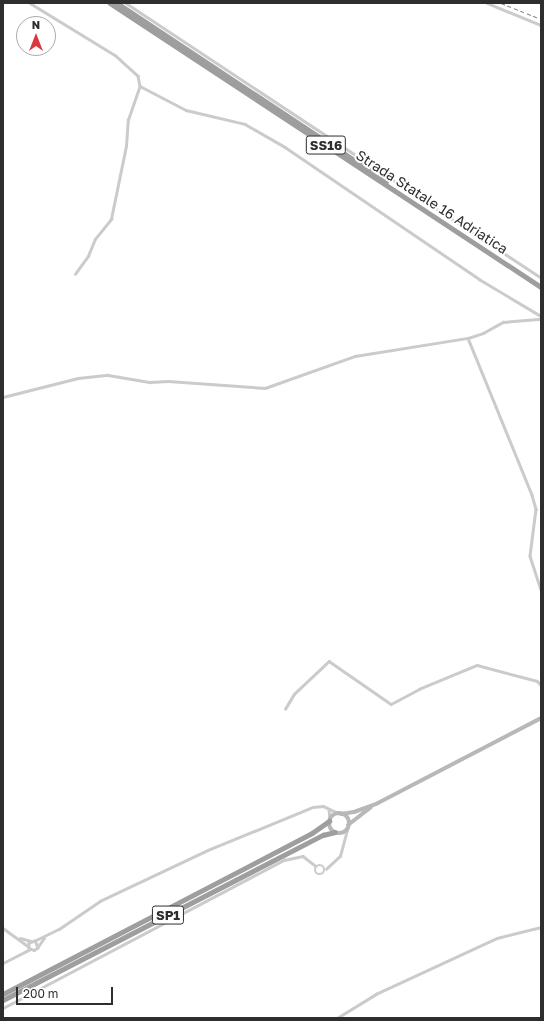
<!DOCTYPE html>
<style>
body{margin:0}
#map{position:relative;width:544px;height:1021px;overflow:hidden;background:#fff;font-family:"Golos Text",sans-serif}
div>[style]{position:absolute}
.minor>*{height:2.5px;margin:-1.25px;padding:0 1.25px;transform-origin:1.25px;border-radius:1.25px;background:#cbcbcb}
.minor>.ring{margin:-1.25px;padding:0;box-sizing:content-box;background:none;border:2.5px solid #cbcbcb;border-radius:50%}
.secondary>*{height:4px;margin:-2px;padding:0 2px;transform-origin:2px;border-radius:2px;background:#b8b8b8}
.secondary>.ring{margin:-2px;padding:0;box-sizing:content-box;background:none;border:4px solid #b8b8b8;border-radius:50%}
.trunk>*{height:4.5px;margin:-2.25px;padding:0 2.25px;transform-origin:2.25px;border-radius:2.25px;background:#9e9e9e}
.rail>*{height:1px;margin-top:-0.5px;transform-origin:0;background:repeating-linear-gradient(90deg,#838383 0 4px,transparent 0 7px)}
span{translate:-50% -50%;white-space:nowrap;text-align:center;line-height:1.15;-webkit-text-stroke:4px #fff;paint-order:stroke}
.shield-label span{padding:1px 3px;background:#fff;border:1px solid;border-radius:3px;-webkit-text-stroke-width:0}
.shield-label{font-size:13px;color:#2e2e2e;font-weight:700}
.street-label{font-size:14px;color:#2e2e2e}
.frame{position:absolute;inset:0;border:4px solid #2e2e2e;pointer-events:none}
.north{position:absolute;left:16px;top:16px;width:40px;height:40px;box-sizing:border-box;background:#fff;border:1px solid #ababab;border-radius:50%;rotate:0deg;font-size:11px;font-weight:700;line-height:16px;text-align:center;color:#2e2e2e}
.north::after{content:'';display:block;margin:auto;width:14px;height:18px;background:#dd373d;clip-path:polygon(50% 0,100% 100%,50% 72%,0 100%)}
.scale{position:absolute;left:16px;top:987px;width:97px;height:18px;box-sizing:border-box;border:2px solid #2e2e2e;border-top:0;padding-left:5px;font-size:12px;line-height:14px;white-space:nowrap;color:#2e2e2e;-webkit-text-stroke:3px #fff;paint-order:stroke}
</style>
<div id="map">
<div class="minor">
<i style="left:30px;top:3px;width:100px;rotate:31.5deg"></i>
<i style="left:115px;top:55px;width:31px;rotate:42deg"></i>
<i style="left:138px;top:76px;width:10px;rotate:79deg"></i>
<i style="left:140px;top:86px;width:52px;rotate:27.6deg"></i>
<i style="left:186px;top:110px;width:61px;rotate:13.3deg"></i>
<i style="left:245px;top:124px;width:46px;rotate:29.9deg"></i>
<i style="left:285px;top:147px;width:235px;rotate:34.2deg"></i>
<i style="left:479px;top:279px;width:72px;rotate:30.8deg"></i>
<i style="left:126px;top:3px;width:498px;rotate:33.5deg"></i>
<i style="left:487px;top:3px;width:58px;rotate:22.2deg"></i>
<i style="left:75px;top:274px;width:22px;rotate:-54deg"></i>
<i style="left:88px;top:256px;width:18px;rotate:-68deg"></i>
<i style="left:95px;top:239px;width:26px;rotate:-51deg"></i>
<i style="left:111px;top:219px;width:75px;rotate:-78.4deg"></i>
<i style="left:126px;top:146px;width:26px;rotate:-86deg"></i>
<i style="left:128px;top:120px;width:36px;rotate:-71deg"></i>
<i style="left:468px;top:338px;width:170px;rotate:67.8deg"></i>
<i style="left:532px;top:495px;width:15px;rotate:74deg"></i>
<i style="left:536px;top:509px;width:47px;rotate:97.3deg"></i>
<i style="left:530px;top:556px;width:35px;rotate:72deg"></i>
<i style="left:3px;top:397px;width:77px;rotate:-14.2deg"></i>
<i style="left:78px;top:378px;width:30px;rotate:-6deg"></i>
<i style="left:108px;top:375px;width:43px;rotate:9.5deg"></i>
<i style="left:150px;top:382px;width:18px;rotate:-3deg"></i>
<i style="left:168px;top:381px;width:97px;rotate:4.1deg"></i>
<i style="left:265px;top:388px;width:96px;rotate:-19.6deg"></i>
<i style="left:355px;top:356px;width:114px;rotate:-9.1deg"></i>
<i style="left:468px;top:338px;width:16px;rotate:-18deg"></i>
<i style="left:483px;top:333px;width:23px;rotate:-29deg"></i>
<i style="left:503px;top:322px;width:38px;rotate:-5deg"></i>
<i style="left:285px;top:709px;width:17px;rotate:-59deg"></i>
<i style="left:294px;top:694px;width:48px;rotate:-43.3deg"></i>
<i style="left:329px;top:661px;width:75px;rotate:34.7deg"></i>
<i style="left:391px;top:704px;width:32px;rotate:-28deg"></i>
<i style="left:419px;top:689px;width:63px;rotate:-22.5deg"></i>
<i style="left:477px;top:665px;width:62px;rotate:14.9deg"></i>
<i style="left:537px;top:681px;width:6px;rotate:45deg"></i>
<i style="left:329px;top:809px;width:9px;rotate:84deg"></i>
<i class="ring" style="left:315px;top:865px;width:7.5px;height:7.5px"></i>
<i style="left:326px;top:869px;width:19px;rotate:-43deg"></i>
<i style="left:340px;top:856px;width:28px;rotate:-75deg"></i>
<i style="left:3px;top:928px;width:31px;rotate:36deg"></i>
<i style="left:20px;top:938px;width:11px;rotate:15deg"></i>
<i style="left:34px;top:941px;width:28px;rotate:-26deg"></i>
<i style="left:59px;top:929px;width:50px;rotate:-34.3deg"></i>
<i style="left:100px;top:901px;width:119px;rotate:-25.3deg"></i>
<i style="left:208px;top:850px;width:113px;rotate:-22.3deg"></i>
<i style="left:313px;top:807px;width:10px;rotate:-6deg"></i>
<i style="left:323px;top:806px;width:17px;rotate:25deg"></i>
<i style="left:37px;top:947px;width:6px;rotate:-108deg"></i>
<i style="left:35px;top:941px;width:6px;rotate:162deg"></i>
<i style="left:29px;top:943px;width:5px;rotate:90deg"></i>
<i style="left:29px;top:948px;width:5px;rotate:22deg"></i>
<i style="left:34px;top:950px;width:4px;rotate:-34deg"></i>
<i style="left:37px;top:948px;width:12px;rotate:-55deg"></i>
<i style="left:3px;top:963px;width:30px;rotate:-27deg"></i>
<i style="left:3px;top:1008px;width:318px;rotate:-27.8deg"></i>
<i style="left:284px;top:860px;width:19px;rotate:-12deg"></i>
<i style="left:303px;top:856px;width:16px;rotate:38deg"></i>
<i style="left:337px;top:1018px;width:46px;rotate:-31.6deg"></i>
<i style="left:376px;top:994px;width:133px;rotate:-24.8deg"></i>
<i style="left:497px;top:938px;width:45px;rotate:-14deg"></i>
</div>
<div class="secondary">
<i class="ring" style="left:329px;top:813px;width:16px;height:16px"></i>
<i style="left:341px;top:814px;width:13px;rotate:-9deg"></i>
<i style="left:354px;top:812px;width:23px;rotate:-20deg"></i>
<i style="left:376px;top:804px;width:186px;rotate:-27.5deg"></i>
<i style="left:348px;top:825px;width:29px;rotate:-38deg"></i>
</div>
<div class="trunk">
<i style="left:110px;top:3px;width:516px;rotate:33.38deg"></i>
<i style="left:117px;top:3px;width:323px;rotate:33.5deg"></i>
<i style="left:3px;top:994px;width:348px;rotate:-27.5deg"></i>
<i style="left:312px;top:833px;width:21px;rotate:-35deg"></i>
<i style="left:3px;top:1000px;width:360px;rotate:-27.3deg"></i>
<i style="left:323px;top:835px;width:12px;rotate:-14deg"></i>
</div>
<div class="rail">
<i style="left:501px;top:3px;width:43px;rotate:21.8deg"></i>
</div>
<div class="shield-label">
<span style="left:326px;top:145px">SS16</span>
<span style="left:168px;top:915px">SP1</span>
</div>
<div class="street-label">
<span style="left:432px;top:202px;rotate:33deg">Strada Statale 16 Adriatica</span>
</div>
<div class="frame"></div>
<div class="north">N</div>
<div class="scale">200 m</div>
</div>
